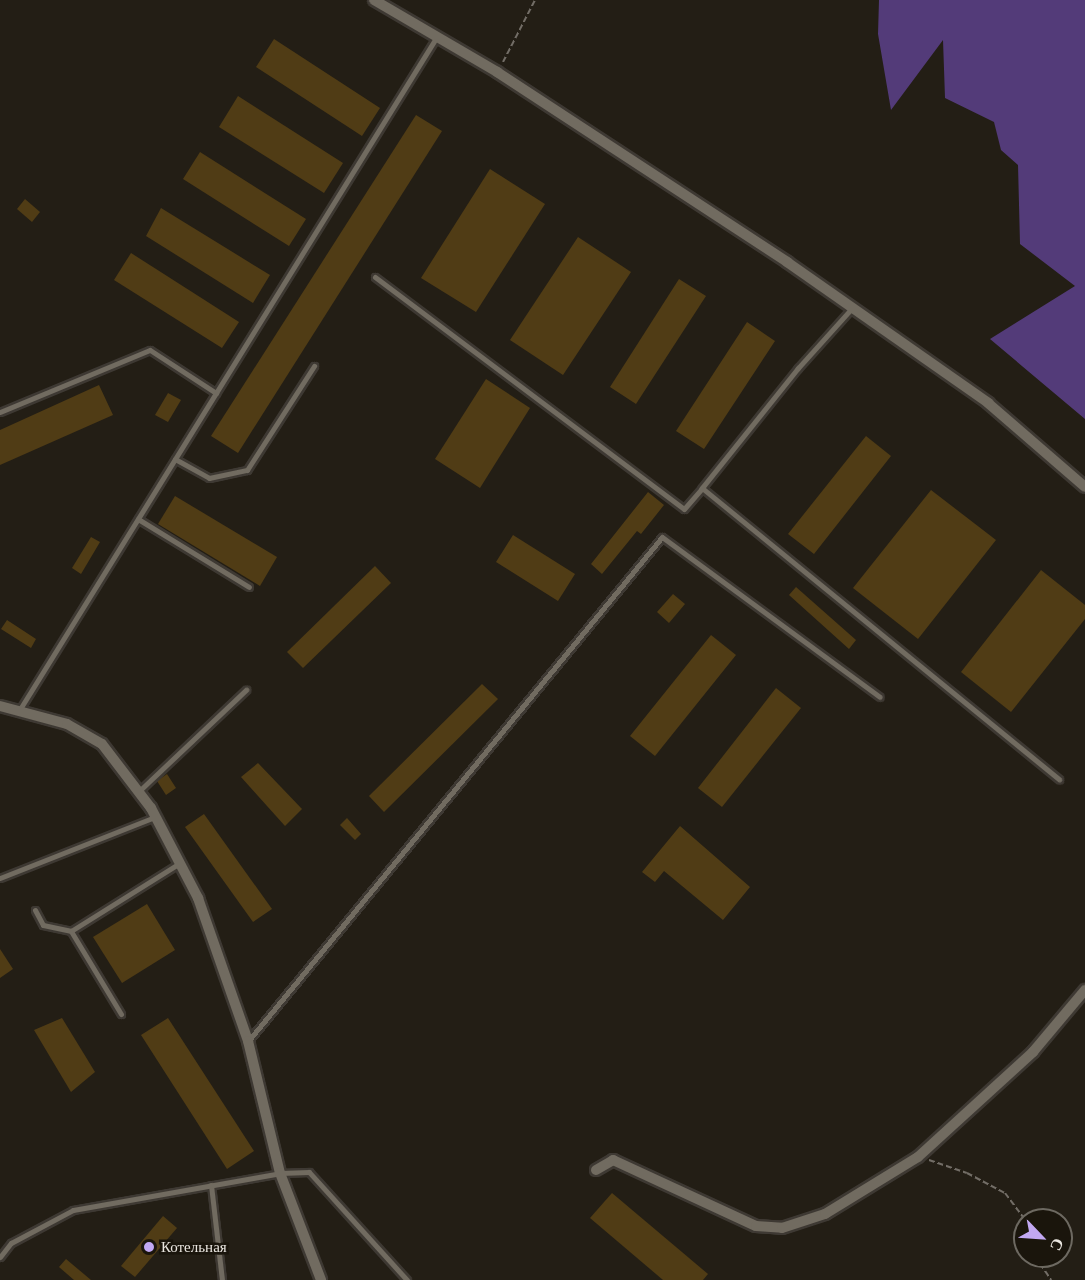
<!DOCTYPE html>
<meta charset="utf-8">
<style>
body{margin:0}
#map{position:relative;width:1085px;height:1280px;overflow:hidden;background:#231e15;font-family:"Libre Baskerville",serif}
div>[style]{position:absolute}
.forest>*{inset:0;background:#533b79}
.building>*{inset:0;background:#503c15}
.path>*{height:2px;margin-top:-1px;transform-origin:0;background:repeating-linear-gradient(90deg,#726d66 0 6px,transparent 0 9px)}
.roads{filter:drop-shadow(2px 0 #3e3933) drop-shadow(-2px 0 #3e3933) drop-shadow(0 2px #3e3933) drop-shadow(0 -2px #3e3933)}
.service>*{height:5px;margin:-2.5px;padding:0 2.5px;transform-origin:2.5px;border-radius:2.5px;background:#716b60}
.minor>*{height:10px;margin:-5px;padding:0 5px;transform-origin:5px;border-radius:5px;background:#716b60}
.dots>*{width:16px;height:16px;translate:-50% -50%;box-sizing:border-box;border:3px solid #1a150c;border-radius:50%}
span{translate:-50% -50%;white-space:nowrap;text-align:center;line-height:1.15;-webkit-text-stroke:5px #1a150c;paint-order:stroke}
.poi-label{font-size:15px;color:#eae6e0}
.left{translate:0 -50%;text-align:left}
.north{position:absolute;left:1013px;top:1208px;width:60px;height:60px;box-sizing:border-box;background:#1a150c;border:2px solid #6d6961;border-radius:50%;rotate:115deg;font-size:16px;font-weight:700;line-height:24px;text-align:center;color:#eae6e0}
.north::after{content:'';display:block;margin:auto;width:21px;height:27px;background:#c2a8f2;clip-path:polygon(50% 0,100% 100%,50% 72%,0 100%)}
</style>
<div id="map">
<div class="forest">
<i style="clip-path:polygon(879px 0,1085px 0,1085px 419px,990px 339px,1075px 286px,1020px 244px,1018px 165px,1001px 150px,994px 122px,945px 98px,943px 40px,891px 110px,878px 34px)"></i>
</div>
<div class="building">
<i style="clip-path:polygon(274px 39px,380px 108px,362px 136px,256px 67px)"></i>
<i style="clip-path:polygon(238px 96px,343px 163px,324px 193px,219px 127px)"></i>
<i style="clip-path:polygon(416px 115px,442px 131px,238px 453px,211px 436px)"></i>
<i style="clip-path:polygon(200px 152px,306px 219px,289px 246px,183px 179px)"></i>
<i style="clip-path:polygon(490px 169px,545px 204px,476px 312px,421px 278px)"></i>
<i style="clip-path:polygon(25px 199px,40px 212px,32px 222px,17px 209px)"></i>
<i style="clip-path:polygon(161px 208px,270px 275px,253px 303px,146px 236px)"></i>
<i style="clip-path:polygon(578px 237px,631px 272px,563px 375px,510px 340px)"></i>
<i style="clip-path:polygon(131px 253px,239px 322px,222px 348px,114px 280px)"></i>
<i style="clip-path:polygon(679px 279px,706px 296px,636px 404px,610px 387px)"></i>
<i style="clip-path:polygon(747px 322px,775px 341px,704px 449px,676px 431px)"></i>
<i style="clip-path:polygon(486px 379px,530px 408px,480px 488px,435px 459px)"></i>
<i style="clip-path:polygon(99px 385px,113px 415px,0 465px,0 430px)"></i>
<i style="clip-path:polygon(168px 393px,181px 400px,168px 422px,155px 415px)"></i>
<i style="clip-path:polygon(866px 436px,891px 456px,814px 554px,788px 534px)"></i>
<i style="clip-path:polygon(931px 490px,996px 540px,918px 639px,853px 588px)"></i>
<i style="clip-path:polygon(648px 492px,664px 505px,641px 534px,637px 531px,602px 574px,591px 564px)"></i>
<i style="clip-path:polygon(175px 496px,277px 557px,260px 586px,158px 524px)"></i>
<i style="clip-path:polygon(513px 535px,575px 574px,558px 601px,496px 562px)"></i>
<i style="clip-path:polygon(91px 537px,100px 542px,81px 574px,72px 568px)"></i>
<i style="clip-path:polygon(375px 566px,391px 583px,303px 668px,287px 652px)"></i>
<i style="clip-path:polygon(1041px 570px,1085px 605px,1085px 619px,1011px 712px,961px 672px)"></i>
<i style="clip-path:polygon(796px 587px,856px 640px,849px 649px,789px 595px)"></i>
<i style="clip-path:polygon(673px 594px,685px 604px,669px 623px,657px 612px)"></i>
<i style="clip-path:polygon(7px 620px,36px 639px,31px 648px,1px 629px)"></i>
<i style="clip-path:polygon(711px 635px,736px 655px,655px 756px,630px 736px)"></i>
<i style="clip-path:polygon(482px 684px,498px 699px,384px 812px,369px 796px)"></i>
<i style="clip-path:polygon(776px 688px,801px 708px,722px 807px,698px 788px)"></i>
<i style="clip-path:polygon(258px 763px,302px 809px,285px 826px,241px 777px)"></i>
<i style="clip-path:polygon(167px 774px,176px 788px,166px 795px,157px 781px)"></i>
<i style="clip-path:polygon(204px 814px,272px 909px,253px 922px,185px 827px)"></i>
<i style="clip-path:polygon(347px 818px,361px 834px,355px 840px,340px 825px)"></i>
<i style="clip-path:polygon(680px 826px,750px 887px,723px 920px,664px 871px,655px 882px,642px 872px)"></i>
<i style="clip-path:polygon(147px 904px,175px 950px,122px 983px,93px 937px)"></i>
<i style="clip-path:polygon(0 949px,13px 969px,0 978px)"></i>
<i style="clip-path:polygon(62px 1018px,95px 1072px,71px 1092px,34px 1030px)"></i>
<i style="clip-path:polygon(168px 1018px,254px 1151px,227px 1169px,141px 1035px)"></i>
<i style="clip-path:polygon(612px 1193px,708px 1274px,703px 1280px,663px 1280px,590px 1218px)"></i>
<i style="clip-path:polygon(163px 1216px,177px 1228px,135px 1277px,121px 1266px)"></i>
<i style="clip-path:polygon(66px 1259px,91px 1280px,74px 1280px,59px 1267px)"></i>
</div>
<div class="path">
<i style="left:503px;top:62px;width:70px;rotate:-62.7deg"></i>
<i style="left:929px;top:1160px;width:40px;rotate:18.9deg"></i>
<i style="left:967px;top:1173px;width:43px;rotate:27.8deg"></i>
<i style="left:1005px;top:1193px;width:34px;rotate:53deg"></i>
<i style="left:1035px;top:1256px;width:29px;rotate:56deg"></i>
</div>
<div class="roads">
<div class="service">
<i style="left:375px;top:277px;width:386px;rotate:36.9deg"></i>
<i style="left:684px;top:509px;width:28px;rotate:-49deg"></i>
<i style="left:852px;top:308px;width:81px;rotate:132deg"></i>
<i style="left:798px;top:368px;width:154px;rotate:128.7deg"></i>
<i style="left:702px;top:488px;width:461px;rotate:39.2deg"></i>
<i style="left:0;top:412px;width:162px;rotate:-22.5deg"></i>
<i style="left:150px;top:350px;width:79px;rotate:33.1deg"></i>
<i style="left:175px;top:459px;width:39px;rotate:29deg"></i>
<i style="left:209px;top:478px;width:39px;rotate:-12deg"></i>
<i style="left:247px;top:470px;width:124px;rotate:-57.2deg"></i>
<i style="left:138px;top:519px;width:130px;rotate:31.5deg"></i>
<i style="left:20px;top:709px;width:789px;rotate:-58.2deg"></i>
<i style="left:138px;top:792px;width:149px;rotate:-43.4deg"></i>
<i style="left:0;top:878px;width:167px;rotate:-21.5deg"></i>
<i style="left:35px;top:910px;width:17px;rotate:62deg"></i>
<i style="left:43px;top:925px;width:29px;rotate:12deg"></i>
<i style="left:121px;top:1014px;width:97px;rotate:-121.1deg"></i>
<i style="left:71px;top:931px;width:128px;rotate:-32deg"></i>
<i style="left:249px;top:1040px;width:651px;rotate:-50.61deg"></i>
<i style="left:662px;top:537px;width:270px;rotate:36.3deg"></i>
<i style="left:211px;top:1185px;width:96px;rotate:83.4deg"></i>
<i style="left:0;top:1257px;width:18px;rotate:-52deg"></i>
<i style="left:11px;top:1243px;width:70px;rotate:-28deg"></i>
<i style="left:73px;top:1210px;width:210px;rotate:-10.1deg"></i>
<i style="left:280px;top:1173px;width:29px;rotate:-2deg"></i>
<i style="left:309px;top:1172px;width:146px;rotate:47.8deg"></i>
</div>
<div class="minor">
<i style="left:374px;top:0;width:143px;rotate:30.3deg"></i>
<i style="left:497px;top:72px;width:347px;rotate:33.2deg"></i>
<i style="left:787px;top:262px;width:246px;rotate:35deg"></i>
<i style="left:988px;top:403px;width:128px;rotate:40.9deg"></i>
<i style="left:0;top:706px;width:69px;rotate:15deg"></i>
<i style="left:67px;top:724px;width:40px;rotate:29.7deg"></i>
<i style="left:102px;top:744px;width:81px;rotate:52.6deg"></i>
<i style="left:151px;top:808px;width:102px;rotate:62.4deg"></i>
<i style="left:198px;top:898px;width:151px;rotate:70.7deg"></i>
<i style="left:248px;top:1041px;width:136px;rotate:76.4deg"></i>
<i style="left:280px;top:1173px;width:115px;rotate:69deg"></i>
<i style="left:596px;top:1170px;width:20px;rotate:-30deg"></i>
<i style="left:613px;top:1160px;width:157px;rotate:24.8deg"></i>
<i style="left:756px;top:1226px;width:26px;rotate:4deg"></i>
<i style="left:782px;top:1228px;width:45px;rotate:-18deg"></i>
<i style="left:825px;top:1214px;width:109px;rotate:-31.5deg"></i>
<i style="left:918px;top:1157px;width:156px;rotate:-42.4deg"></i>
<i style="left:1033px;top:1052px;width:81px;rotate:-50deg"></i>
</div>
</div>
<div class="dots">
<i style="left:149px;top:1247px;background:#c2a8f2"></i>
</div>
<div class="poi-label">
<span class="left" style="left:161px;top:1247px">Котельная</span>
</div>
<div class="north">С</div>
</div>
